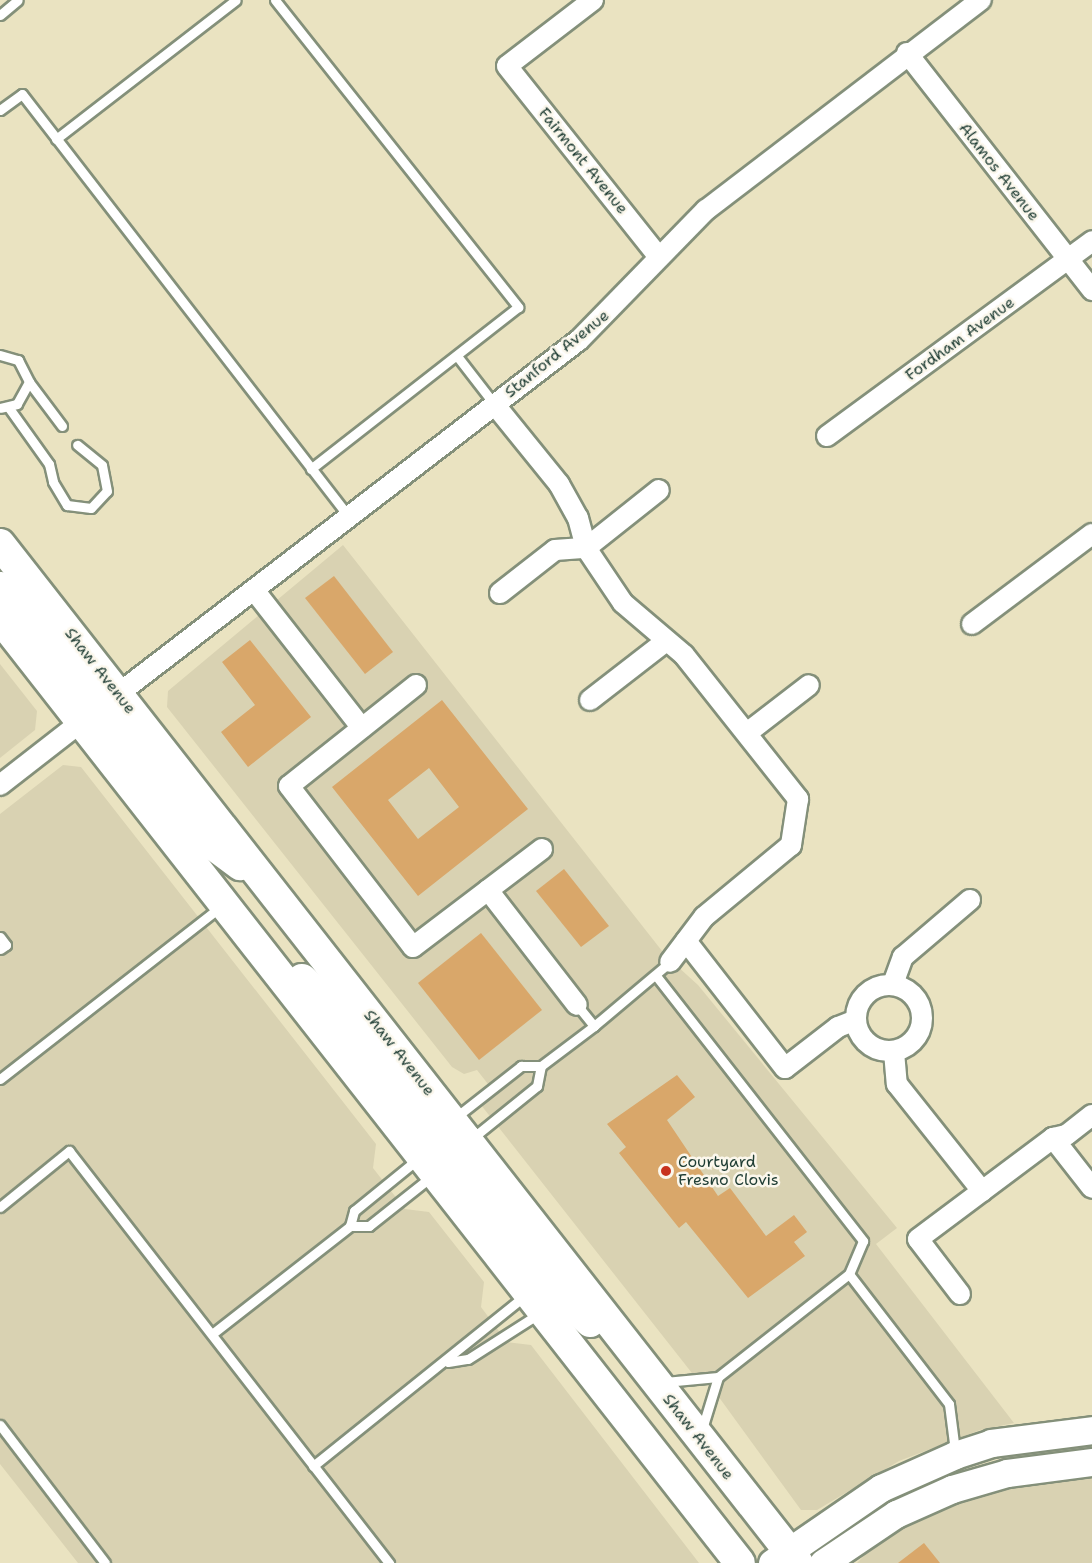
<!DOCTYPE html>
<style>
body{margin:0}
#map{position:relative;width:1092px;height:1563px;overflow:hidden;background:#eae3c1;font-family:"Shantell Sans",sans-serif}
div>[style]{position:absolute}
.built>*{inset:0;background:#d9d2b2}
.building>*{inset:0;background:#d9a76a}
.roads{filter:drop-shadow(2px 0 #84907a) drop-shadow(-2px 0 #84907a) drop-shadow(0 2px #84907a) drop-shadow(0 -2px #84907a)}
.lane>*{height:9px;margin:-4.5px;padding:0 4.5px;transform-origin:4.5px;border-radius:4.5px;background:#fff}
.street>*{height:20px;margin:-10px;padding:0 10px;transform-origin:10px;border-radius:10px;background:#fff}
.street>.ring{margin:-10px;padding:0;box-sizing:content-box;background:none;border:20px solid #fff;border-radius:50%}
.secondary>*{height:27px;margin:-13.5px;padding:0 13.5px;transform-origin:13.5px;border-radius:13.5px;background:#fff}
.primary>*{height:30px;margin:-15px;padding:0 15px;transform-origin:15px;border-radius:15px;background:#fff}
.dots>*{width:16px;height:16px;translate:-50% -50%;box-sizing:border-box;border:3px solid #fbf7ec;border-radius:50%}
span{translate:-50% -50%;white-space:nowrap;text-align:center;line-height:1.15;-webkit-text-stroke:5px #fbf7ec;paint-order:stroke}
.street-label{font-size:16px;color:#1f3d34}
.poi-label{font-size:16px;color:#1f3d34}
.left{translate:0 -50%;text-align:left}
</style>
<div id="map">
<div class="built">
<i style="clip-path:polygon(343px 545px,666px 956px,698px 985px,897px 1228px,876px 1244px,1014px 1423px,980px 1430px,899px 1461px,817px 1510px,801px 1510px,705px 1378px,699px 1382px,481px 1105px,495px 1093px,477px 1070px,464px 1074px,452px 1067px,167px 707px,168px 691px)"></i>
<i style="clip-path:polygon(0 664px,37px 711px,35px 730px,0 758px)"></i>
<i style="clip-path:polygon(63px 765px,81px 767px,376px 1144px,373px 1168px,405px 1209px,429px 1212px,484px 1282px,481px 1307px,507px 1342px,531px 1345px,699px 1563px,78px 1563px,0 1464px,0 814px)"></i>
<i style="clip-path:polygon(1092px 1476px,1092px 1563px,857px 1563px,879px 1540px,949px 1504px,1029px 1482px)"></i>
</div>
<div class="building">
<i style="clip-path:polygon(334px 576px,393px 652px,365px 674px,305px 598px)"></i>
<i style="clip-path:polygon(250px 640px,311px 717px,248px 767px,221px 732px,255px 705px,222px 662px)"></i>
<i style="clip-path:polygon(evenodd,442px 700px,528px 809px,418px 896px,332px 787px,442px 700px,429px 768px,459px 807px,418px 839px,388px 800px,429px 768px)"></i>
<i style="clip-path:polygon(564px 869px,609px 926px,581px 947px,536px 891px)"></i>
<i style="clip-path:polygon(481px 933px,542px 1010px,479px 1060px,418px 983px)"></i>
<i style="clip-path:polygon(677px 1075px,695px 1097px,667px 1120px,718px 1196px,730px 1188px,766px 1236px,794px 1215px,807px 1232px,794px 1242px,805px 1256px,748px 1298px,686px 1222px,679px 1228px,619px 1153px,626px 1147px,607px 1124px)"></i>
<i style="clip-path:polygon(924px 1543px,940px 1563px,898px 1563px)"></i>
</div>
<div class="roads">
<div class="lane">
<i style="left:275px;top:0;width:392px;rotate:51.6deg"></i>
<i style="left:518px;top:307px;width:263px;rotate:142deg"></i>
<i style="left:0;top:15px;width:23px;rotate:-40deg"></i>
<i style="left:0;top:110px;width:27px;rotate:-36deg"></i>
<i style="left:22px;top:94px;width:535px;rotate:52.29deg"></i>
<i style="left:56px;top:139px;width:227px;rotate:-37.7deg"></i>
<i style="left:0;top:355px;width:19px;rotate:16deg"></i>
<i style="left:18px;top:360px;width:25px;rotate:63deg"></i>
<i style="left:29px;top:382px;width:25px;rotate:119deg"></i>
<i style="left:17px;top:404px;width:17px;rotate:167deg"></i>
<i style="left:457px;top:356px;width:62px;rotate:52.2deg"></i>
<i style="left:29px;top:382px;width:55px;rotate:53.1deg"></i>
<i style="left:9px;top:408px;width:69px;rotate:54.5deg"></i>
<i style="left:49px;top:464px;width:18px;rotate:77deg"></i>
<i style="left:53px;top:482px;width:27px;rotate:59deg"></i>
<i style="left:67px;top:505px;width:24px;rotate:7deg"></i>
<i style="left:91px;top:508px;width:23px;rotate:-47deg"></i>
<i style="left:107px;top:491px;width:26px;rotate:-101deg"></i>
<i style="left:102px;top:465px;width:32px;rotate:-141deg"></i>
<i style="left:0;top:937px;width:10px;rotate:53deg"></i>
<i style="left:6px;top:945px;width:7px;rotate:146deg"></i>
<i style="left:657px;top:977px;width:335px;rotate:52deg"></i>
<i style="left:863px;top:1241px;width:36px;rotate:113deg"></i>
<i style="left:849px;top:1274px;width:164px;rotate:52.4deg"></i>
<i style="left:949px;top:1404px;width:47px;rotate:82.7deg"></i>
<i style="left:594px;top:1026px;width:99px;rotate:-40.1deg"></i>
<i style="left:0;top:1079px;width:279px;rotate:-38deg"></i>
<i style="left:456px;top:1117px;width:83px;rotate:-38.1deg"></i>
<i style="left:521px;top:1066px;width:20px"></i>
<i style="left:541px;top:1066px;width:66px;rotate:-37deg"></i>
<i style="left:594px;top:1026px;width:27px;rotate:-129deg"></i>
<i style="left:470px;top:1140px;width:86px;rotate:-38.9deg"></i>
<i style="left:537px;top:1086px;width:20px;rotate:-79deg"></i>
<i style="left:0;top:1207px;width:89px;rotate:-39.1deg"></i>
<i style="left:69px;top:1151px;width:522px;rotate:52.16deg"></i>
<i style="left:350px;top:1226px;width:19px"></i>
<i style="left:369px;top:1226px;width:80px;rotate:-38.4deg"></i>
<i style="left:212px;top:1334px;width:175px;rotate:-38deg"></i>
<i style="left:350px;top:1226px;width:16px;rotate:-75deg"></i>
<i style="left:354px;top:1211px;width:84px;rotate:-39.2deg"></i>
<i style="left:448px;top:1362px;width:20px;rotate:-9deg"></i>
<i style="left:468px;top:1359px;width:85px;rotate:-32.6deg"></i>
<i style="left:665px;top:1382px;width:53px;rotate:-5.4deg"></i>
<i style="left:718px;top:1377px;width:167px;rotate:-38.2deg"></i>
<i style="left:0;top:1425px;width:173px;rotate:52.7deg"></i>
<i style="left:702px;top:1429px;width:54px;rotate:-72.9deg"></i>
<i style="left:313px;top:1466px;width:273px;rotate:-38.8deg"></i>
</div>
<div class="street">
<i style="left:593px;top:0;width:108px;rotate:142.5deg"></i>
<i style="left:507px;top:66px;width:243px;rotate:51.5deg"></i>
<i style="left:907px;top:53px;width:301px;rotate:52deg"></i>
<i style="left:495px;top:405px;width:102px;rotate:51deg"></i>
<i style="left:559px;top:484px;width:39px;rotate:61deg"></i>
<i style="left:578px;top:518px;width:31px;rotate:75deg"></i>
<i style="left:586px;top:548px;width:93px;rotate:-38.5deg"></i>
<i style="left:827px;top:436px;width:329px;rotate:-36.3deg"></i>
<i style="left:254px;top:590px;width:175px;rotate:52deg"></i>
<i style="left:500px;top:593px;width:70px;rotate:-38deg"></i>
<i style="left:555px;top:550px;width:31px;rotate:-4deg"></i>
<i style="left:586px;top:548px;width:66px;rotate:56.1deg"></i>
<i style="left:623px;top:603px;width:80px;rotate:40.4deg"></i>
<i style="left:684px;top:655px;width:184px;rotate:51.6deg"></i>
<i style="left:798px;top:799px;width:47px;rotate:98.7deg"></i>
<i style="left:791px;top:845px;width:113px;rotate:140.4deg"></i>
<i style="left:704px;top:917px;width:56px;rotate:127.1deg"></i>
<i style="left:972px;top:624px;width:150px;rotate:-36.9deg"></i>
<i style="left:416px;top:685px;width:162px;rotate:141.5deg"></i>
<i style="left:289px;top:786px;width:203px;rotate:52.4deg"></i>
<i style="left:413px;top:947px;width:162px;rotate:-37.2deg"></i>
<i style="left:118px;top:694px;width:581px;rotate:-37.52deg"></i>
<i style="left:579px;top:340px;width:182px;rotate:-45.7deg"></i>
<i style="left:706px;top:210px;width:346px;rotate:-37.4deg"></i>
<i style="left:590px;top:700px;width:96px;rotate:-37.8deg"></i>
<i style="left:747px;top:733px;width:78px;rotate:-37.7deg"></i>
<i style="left:0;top:785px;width:103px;rotate:-37.9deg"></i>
<i style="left:488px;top:890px;width:145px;rotate:52.3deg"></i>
<i style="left:686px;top:941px;width:161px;rotate:52.1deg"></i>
<i style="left:785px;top:1068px;width:67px;rotate:-37.7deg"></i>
<i style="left:838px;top:1027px;width:19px;rotate:-21deg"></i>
<i style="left:893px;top:984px;width:29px;rotate:-70deg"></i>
<i style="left:903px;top:957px;width:88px;rotate:-40.4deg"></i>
<i class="ring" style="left:856px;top:985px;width:46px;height:46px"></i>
<i style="left:894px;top:1052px;width:32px;rotate:85deg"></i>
<i style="left:897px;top:1084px;width:137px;rotate:51.5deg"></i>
<i style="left:1092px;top:1115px;width:33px;rotate:142deg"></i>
<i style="left:1066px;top:1135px;width:13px;rotate:167deg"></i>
<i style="left:1053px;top:1138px;width:63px;rotate:52deg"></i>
<i style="left:960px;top:1294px;width:69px;rotate:-127.4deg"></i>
<i style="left:918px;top:1239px;width:169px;rotate:-36.8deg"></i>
</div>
<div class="secondary">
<i style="left:772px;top:1563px;width:132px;rotate:-34.5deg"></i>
<i style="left:881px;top:1488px;width:81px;rotate:-24deg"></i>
<i style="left:955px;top:1455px;width:38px;rotate:-18deg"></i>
<i style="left:991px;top:1443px;width:102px;rotate:-7.3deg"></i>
<i style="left:823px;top:1563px;width:88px;rotate:-33.9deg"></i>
<i style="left:896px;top:1514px;width:61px;rotate:-24.1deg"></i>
<i style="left:952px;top:1489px;width:57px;rotate:-16.2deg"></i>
<i style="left:1007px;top:1473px;width:86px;rotate:-7.4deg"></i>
</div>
<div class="primary">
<i style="left:0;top:544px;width:1294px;rotate:51.93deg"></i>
<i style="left:0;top:587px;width:136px;rotate:50.4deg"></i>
<i style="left:87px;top:692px;width:11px;rotate:27deg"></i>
<i style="left:97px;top:697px;width:21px;rotate:-8deg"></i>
<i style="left:0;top:618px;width:1200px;rotate:51.94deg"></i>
<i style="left:81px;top:722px;width:25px;rotate:-7deg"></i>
<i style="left:106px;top:719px;width:13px;rotate:42deg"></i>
<i style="left:116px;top:728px;width:142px;rotate:51.3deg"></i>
<i style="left:205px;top:839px;width:44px;rotate:36.6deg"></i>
<i style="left:302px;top:979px;width:51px;rotate:43.4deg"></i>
<i style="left:339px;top:1014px;width:150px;rotate:52.1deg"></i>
<i style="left:431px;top:1132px;width:15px;rotate:32deg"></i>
<i style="left:444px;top:1140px;width:24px;rotate:2deg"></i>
<i style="left:421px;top:1156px;width:21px;rotate:-5deg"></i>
<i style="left:442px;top:1154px;width:13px;rotate:27deg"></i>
<i style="left:454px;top:1160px;width:166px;rotate:52.1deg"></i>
<i style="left:556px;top:1291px;width:46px;rotate:42.4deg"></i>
</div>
</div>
<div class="dots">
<i style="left:666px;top:1171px;background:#c8321e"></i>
</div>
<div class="street-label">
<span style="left:583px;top:161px;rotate:51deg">Fairmont Avenue</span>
<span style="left:999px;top:172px;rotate:52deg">Alamos Avenue</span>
<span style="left:960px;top:339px;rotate:-36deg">Fordham Avenue</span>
<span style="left:557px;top:354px;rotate:-39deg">Stanford Avenue</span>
<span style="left:100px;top:671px;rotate:52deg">Shaw Avenue</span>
<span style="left:399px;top:1053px;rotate:52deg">Shaw Avenue</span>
<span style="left:698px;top:1437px;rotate:52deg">Shaw Avenue</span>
</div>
<div class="poi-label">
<span class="left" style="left:678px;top:1171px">Courtyard<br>Fresno Clovis</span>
</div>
</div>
